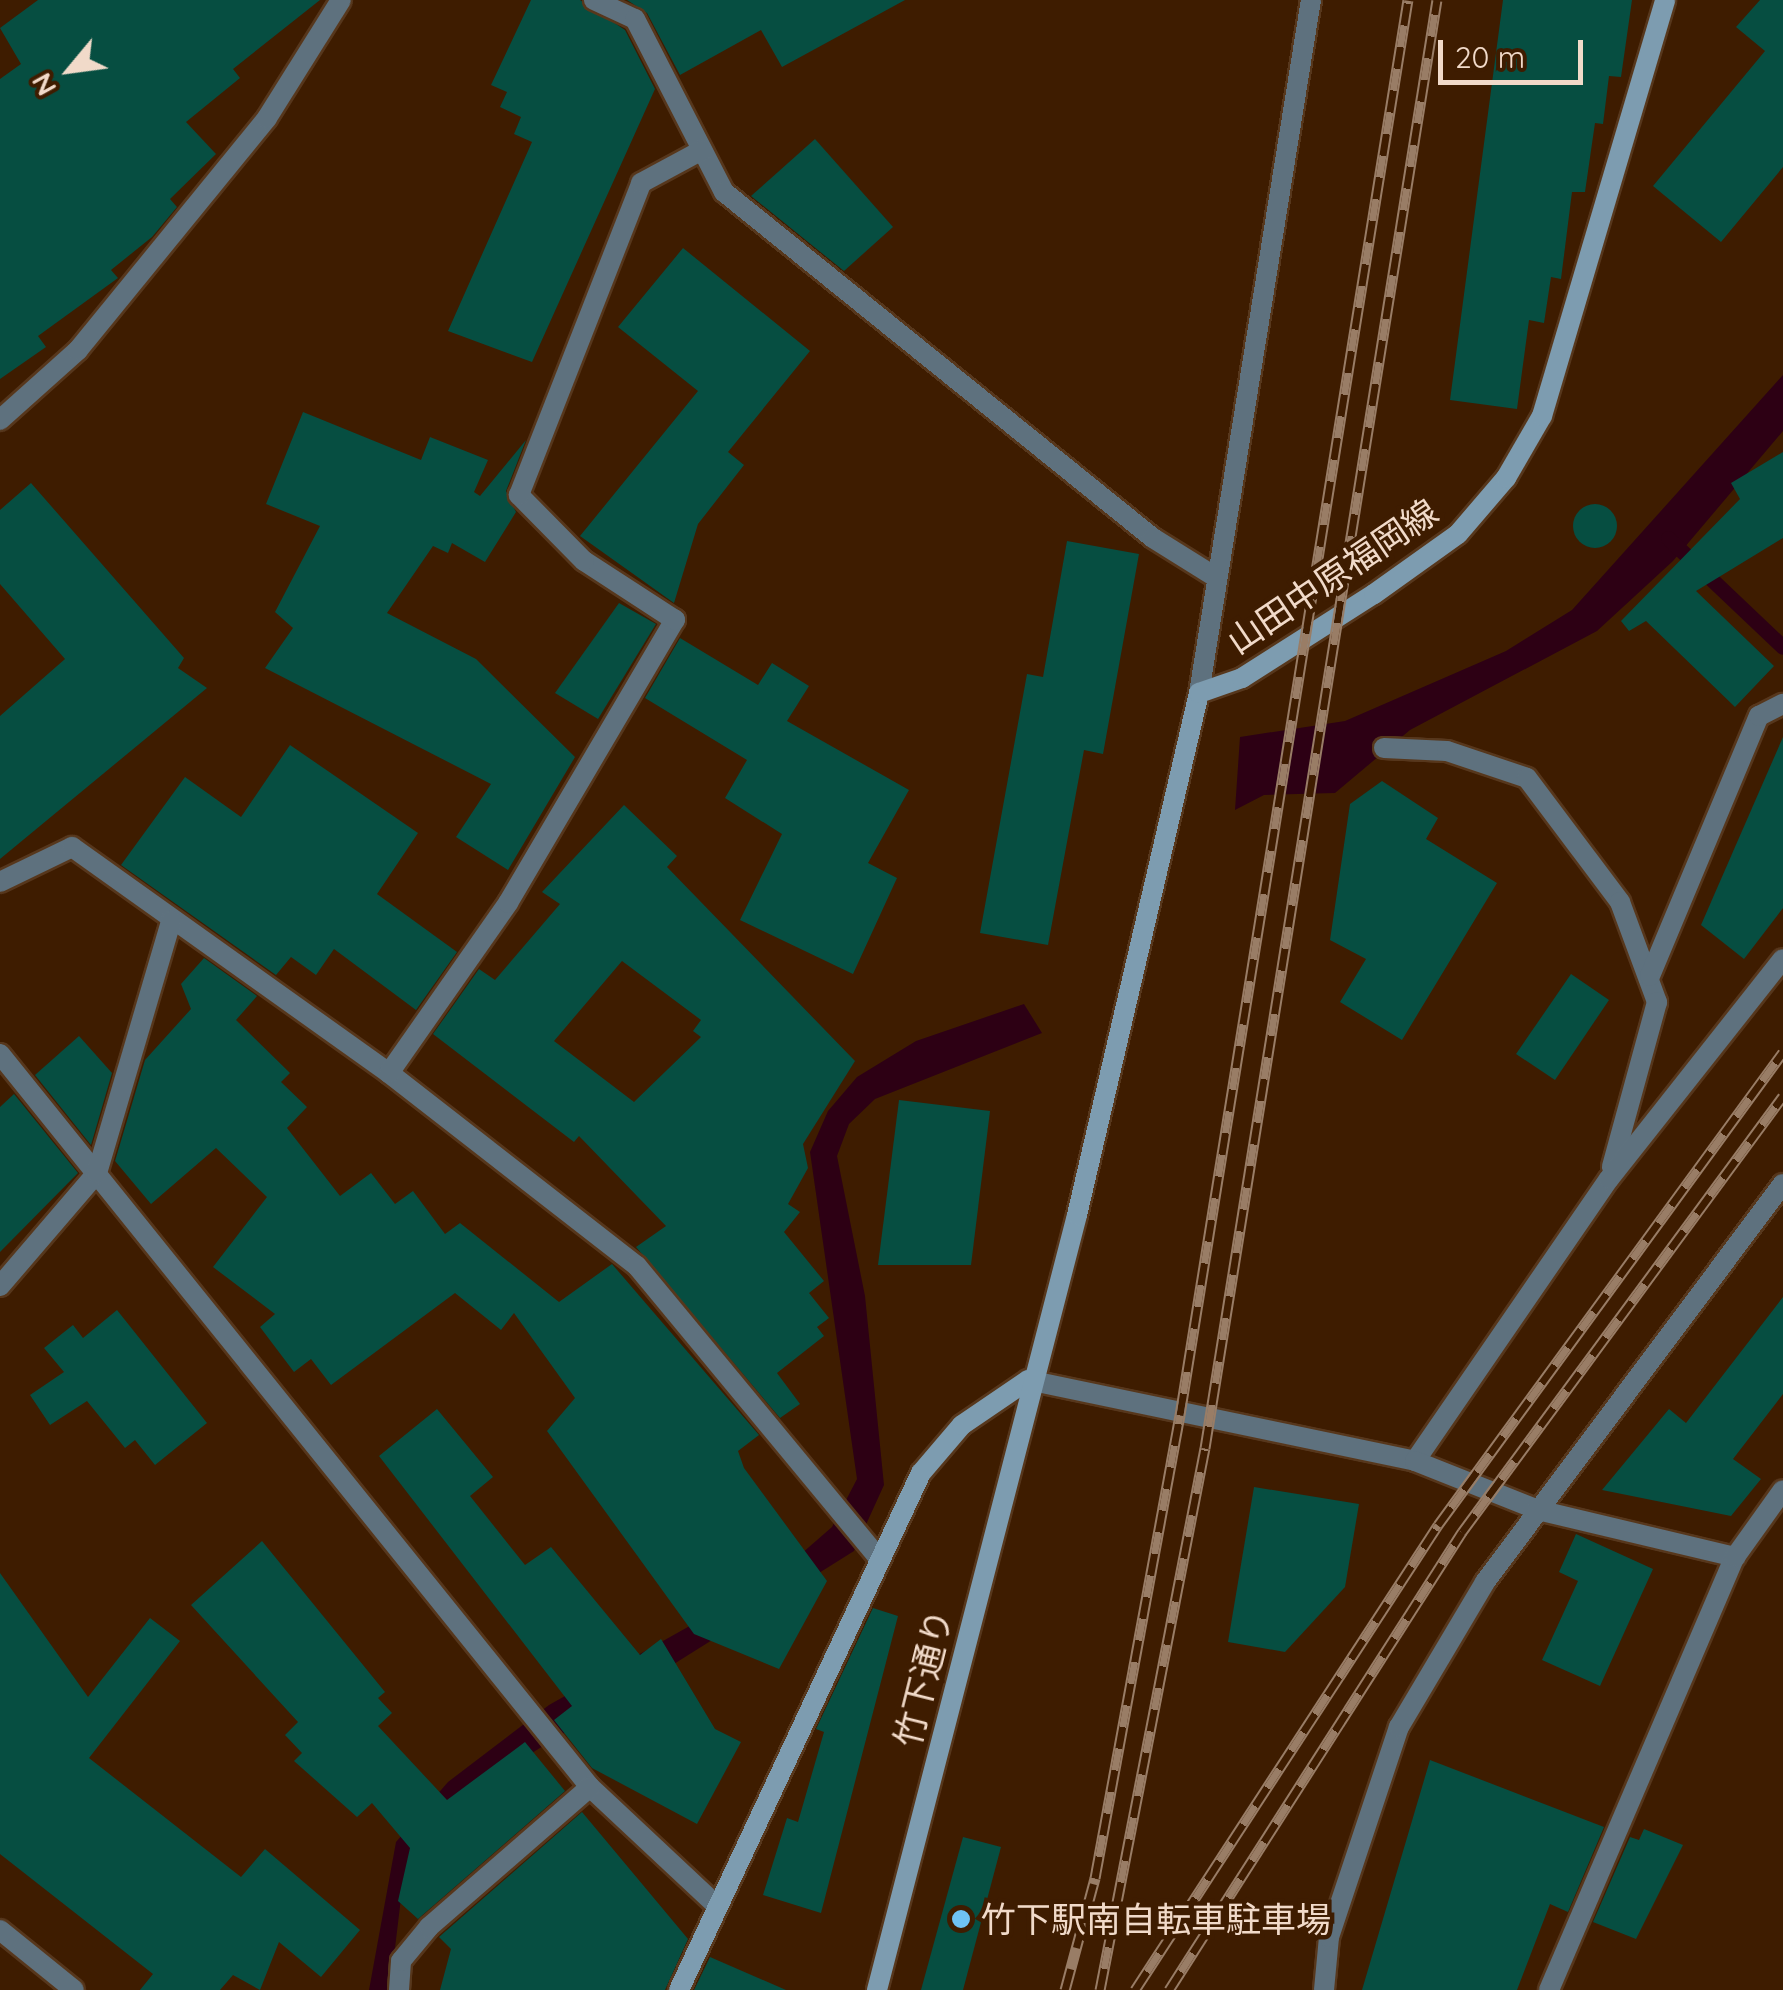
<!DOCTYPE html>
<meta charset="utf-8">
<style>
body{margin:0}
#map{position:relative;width:1783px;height:1990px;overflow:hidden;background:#3e1c00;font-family:Quicksand,"Noto Sans JP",sans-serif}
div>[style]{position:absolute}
.water>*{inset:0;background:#2d0014}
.stream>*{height:15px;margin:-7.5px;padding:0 7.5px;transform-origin:7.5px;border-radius:7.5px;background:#2d0014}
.building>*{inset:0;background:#064e41}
.round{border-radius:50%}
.roads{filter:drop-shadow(2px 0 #57371c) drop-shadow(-2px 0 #57371c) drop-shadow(0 2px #57371c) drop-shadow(0 -2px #57371c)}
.minor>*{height:20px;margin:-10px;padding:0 10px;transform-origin:10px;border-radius:10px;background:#5e717e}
.tertiary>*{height:20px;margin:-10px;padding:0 10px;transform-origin:10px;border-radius:10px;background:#5e717e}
.secondary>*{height:20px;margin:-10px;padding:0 10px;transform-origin:10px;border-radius:10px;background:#7d9cb0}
.rail>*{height:11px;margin-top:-5.5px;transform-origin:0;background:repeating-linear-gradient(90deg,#3e1c00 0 22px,#997d66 0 44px);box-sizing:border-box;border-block:2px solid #997d66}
.dots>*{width:28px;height:28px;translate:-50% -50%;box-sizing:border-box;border:5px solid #3e1c00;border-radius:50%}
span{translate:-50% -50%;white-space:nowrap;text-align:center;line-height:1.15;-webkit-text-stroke:9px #3e1c00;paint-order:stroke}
.street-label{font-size:35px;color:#f1dac9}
.poi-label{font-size:35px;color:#f1dac9}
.left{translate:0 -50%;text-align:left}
.north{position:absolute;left:20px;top:20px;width:100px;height:100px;-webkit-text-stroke:8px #3e1c00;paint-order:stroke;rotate:241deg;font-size:28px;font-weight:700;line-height:40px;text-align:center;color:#f1dac9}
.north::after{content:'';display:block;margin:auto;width:35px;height:45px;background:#f1dac9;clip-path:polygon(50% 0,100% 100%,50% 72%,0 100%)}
.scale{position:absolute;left:1438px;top:40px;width:145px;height:45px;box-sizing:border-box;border:5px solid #f1dac9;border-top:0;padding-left:12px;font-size:30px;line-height:35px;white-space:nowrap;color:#f1dac9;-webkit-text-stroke:8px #3e1c00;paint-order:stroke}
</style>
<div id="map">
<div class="water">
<i style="clip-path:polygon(1783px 375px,1783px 431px,1673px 561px,1597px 631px,1410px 730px,1335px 793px,1264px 795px,1235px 810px,1240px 737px,1345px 721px,1506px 651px,1572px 610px)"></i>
<i style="clip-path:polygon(1024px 1004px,1042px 1033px,875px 1099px,849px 1124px,837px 1156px,865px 1296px,884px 1485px,854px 1551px,465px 1795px,401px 1898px,390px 1990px,369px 1990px,396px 1842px,448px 1782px,549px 1705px,770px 1581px,832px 1527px,857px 1479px,810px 1152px,828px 1111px,857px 1077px,916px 1041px)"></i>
</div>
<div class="stream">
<i style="left:1668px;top:538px;width:158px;rotate:43.5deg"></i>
</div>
<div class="building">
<i style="clip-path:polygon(38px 0,320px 0,233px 69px,240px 78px,186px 122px,216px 154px,170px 199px,177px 207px,152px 237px,111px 270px,118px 278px,38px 336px,46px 347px,0 379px,0 79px,21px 64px,0 28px)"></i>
<i style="clip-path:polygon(531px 0,580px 0,625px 30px,655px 89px,532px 362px,448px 331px,532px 142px,514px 134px,521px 117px,500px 107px,507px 92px,491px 85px)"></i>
<i style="clip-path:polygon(627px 0,905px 0,782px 67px,761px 30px,680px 75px,647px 13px)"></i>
<i style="clip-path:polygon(1503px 0,1632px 0,1621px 77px,1609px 76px,1603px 124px,1595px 123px,1585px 192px,1572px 192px,1561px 279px,1551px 277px,1544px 323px,1529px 320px,1517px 409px,1450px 400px)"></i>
<i style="clip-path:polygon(1760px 0,1783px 0,1783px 167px,1721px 242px,1653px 186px,1765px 51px,1736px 27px)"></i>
<i style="clip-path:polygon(815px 139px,893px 227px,844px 271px,751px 196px)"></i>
<i style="clip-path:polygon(683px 248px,810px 351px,728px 452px,744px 465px,698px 524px,674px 603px,580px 536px,698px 391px,618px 327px)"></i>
<i style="clip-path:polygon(303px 412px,421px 460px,430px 437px,488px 460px,474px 492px,480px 496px,526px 440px,506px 491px,516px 512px,485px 562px,452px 543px,448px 553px,433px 546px,387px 613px,476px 659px,575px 757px,508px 870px,456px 837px,491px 784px,265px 668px,293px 628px,275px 612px,320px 526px,266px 504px)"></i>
<i style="clip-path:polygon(1783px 452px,1783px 538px,1696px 591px,1774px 666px,1735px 707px,1646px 621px,1629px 631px,1621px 621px,1740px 499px,1731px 483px)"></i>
<i style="clip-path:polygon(31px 483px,184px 658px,178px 668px,207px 688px,0 859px,0 716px,65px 659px,0 584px,0 510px)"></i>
<i class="round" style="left:1573px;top:504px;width:44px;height:44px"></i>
<i style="clip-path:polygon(1067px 541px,1139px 554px,1103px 754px,1084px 750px,1048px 945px,980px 933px,1027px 674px,1043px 677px)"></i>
<i style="clip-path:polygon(619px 603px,656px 624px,598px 719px,555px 693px)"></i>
<i style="clip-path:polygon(680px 638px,758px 685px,772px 663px,809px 686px,787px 721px,909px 790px,868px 863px,897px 878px,853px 974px,740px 920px,782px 834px,725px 798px,747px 760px,645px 698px)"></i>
<i style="clip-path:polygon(1783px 737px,1783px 908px,1744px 959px,1701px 925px)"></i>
<i style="clip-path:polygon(290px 745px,418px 833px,377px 894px,457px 952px,416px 1010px,334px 949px,316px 975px,291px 957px,276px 975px,121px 865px,185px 777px,241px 817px)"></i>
<i style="clip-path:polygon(1382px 781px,1438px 818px,1426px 839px,1497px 883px,1402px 1040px,1340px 1002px,1366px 959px,1330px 940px,1350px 804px)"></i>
<i style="clip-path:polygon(evenodd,624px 805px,677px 856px,667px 867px,855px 1061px,803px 1144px,808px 1168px,788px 1204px,800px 1212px,784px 1232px,824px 1281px,809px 1293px,829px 1318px,817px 1327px,824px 1336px,777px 1373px,800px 1404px,780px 1418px,636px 1247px,666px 1226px,579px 1136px,574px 1142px,433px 1034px,479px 969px,495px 980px,560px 904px,542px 892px,624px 805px,622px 961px,701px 1020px,693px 1031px,701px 1037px,634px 1102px,554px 1041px,622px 961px)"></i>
<i style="clip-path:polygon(204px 958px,257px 996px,236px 1020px,290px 1073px,281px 1082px,307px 1107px,287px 1128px,340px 1196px,371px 1173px,395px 1204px,413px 1191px,445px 1234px,460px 1223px,559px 1302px,612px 1264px,759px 1435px,738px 1451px,744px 1468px,827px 1581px,779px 1669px,694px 1634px,547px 1431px,575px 1398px,514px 1313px,501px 1330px,455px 1293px,331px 1385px,311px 1359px,294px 1372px,260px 1327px,275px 1314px,213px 1267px,267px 1197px,216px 1148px,151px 1204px,115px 1161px,145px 1060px,191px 1009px,181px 984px)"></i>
<i style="clip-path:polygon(1571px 974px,1609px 1000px,1555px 1080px,1516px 1054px)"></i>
<i style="clip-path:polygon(79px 1036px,112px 1073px,91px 1145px,35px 1075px)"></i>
<i style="clip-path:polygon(14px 1094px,78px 1173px,0 1252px,0 1107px)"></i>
<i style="clip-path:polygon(899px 1100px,990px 1111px,971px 1265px,878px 1265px)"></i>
<i style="clip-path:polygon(1783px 1297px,1783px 1394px,1733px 1459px,1761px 1479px,1731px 1516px,1602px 1490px,1669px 1409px,1686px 1423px)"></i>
<i style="clip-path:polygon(117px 1310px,207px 1423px,155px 1465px,135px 1440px,125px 1448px,87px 1401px,50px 1425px,30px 1395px,64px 1372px,44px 1348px,73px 1325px,83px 1338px)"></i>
<i style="clip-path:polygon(437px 1409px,493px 1477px,470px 1496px,525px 1565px,551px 1547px,640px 1655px,661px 1639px,715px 1729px,741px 1742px,697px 1824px,592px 1768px,554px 1720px,572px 1706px,379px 1456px)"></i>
<i style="clip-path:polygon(1254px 1487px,1359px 1504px,1345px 1587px,1285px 1652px,1228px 1642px)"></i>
<i style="clip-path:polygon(1576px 1534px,1653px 1569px,1600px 1686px,1542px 1660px,1578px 1581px,1559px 1572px)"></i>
<i style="clip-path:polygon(262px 1541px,385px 1692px,378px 1698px,392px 1713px,378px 1726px,447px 1800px,525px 1742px,565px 1791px,418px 1919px,398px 1901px,410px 1848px,372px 1803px,357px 1817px,294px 1761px,302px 1753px,285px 1735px,298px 1722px,191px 1605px)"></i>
<i style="clip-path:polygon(0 1573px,88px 1697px,150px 1618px,180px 1641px,89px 1758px,241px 1877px,265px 1849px,360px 1930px,321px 1977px,279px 1942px,260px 1990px,233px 1975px,220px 1990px,140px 1990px,153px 1974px,0 1854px)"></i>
<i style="clip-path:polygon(873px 1608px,898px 1616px,821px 1913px,763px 1895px,787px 1818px,798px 1822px,824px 1732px,816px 1729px)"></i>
<i style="clip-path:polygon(1430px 1760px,1604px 1827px,1568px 1912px,1550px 1904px,1517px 1990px,1362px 1990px)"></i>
<i style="clip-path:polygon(582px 1812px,688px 1939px,665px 1990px,440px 1990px,451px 1949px,439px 1937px)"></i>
<i style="clip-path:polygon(1644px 1829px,1683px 1845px,1636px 1939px,1593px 1922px,1630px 1837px,1639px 1840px)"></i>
<i style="clip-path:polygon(963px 1837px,1001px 1847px,963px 1990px,921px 1990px)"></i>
<i style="clip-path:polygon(710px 1957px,786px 1990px,694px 1990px)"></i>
</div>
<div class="roads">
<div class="minor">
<i style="left:594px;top:0;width:45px;rotate:24.9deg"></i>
<i style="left:635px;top:19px;width:195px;rotate:62.8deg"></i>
<i style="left:724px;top:192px;width:551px;rotate:38.89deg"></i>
<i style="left:1153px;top:538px;width:75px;rotate:32deg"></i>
<i style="left:0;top:420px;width:105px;rotate:-41.9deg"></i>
<i style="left:78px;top:350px;width:299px;rotate:-50.8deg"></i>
<i style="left:267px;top:118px;width:139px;rotate:-57.9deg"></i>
<i style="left:1384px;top:748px;width:63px;rotate:2.7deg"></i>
<i style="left:1447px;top:751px;width:84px;rotate:18.6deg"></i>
<i style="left:1527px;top:778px;width:155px;rotate:53.1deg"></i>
<i style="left:1620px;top:902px;width:107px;rotate:69.7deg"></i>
<i style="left:1657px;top:1002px;width:171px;rotate:105.3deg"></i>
<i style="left:0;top:882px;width:80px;rotate:-25.9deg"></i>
<i style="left:72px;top:847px;width:389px;rotate:35.5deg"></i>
<i style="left:389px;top:1073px;width:314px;rotate:37.9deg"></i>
<i style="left:637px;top:1266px;width:380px;rotate:50.4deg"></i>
<i style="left:1650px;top:976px;width:282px;rotate:-67.3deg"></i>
<i style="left:1759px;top:716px;width:27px;rotate:-27deg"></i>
<i style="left:0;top:1054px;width:941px;rotate:51.17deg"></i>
<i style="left:590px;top:1787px;width:174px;rotate:43.1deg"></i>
<i style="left:389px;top:1073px;width:208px;rotate:-55deg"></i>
<i style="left:508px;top:903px;width:329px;rotate:-59.5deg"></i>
<i style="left:675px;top:620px;width:108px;rotate:-147deg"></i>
<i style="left:584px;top:561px;width:93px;rotate:-134.6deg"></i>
<i style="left:519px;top:495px;width:335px;rotate:-68.6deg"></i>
<i style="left:641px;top:183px;width:69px;rotate:-28.4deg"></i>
<i style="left:0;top:1286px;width:149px;rotate:-49.4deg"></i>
<i style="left:97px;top:1173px;width:263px;rotate:-73.6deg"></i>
<i style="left:1028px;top:1380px;width:395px;rotate:11.8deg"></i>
<i style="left:1415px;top:1461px;width:342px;rotate:-55.5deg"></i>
<i style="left:1609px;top:1179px;width:280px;rotate:-51.7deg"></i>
<i style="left:1415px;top:1461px;width:132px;rotate:21.7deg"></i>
<i style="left:1538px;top:1510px;width:203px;rotate:13.4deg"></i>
<i style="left:0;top:1930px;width:95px;rotate:39deg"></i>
<i style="left:399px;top:1990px;width:29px;rotate:-86deg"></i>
<i style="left:401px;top:1961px;width:44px;rotate:-50.5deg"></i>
<i style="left:429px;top:1927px;width:213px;rotate:-41deg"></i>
<i style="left:1324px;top:1990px;width:53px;rotate:-84.6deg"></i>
<i style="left:1329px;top:1937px;width:221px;rotate:-71.6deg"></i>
<i style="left:1399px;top:1727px;width:169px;rotate:-59.3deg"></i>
<i style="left:1485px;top:1582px;width:497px;rotate:-53.2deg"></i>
<i style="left:1549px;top:1990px;width:471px;rotate:-66.8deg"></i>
<i style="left:1735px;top:1557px;width:82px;rotate:-54.4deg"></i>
</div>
<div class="tertiary">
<i style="left:1199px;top:693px;width:702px;rotate:-80.82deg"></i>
</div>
<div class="secondary">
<i style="left:679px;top:1990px;width:571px;rotate:-64.92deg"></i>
<i style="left:921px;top:1473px;width:63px;rotate:-49.5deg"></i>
<i style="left:962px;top:1425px;width:80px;rotate:-34.3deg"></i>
<i style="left:877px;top:1990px;width:800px;rotate:-75.53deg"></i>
<i style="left:1077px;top:1215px;width:536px;rotate:-76.85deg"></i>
<i style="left:1199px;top:693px;width:46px;rotate:-19.2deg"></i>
<i style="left:1242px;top:678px;width:156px;rotate:-32.5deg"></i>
<i style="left:1374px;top:594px;width:103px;rotate:-35.5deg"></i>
<i style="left:1458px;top:534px;width:74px;rotate:-49.4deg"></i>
<i style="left:1506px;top:478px;width:72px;rotate:-59.9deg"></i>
<i style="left:1542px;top:416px;width:434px;rotate:-73.5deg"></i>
</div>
</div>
<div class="rail">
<i style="left:1065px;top:1990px;width:116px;rotate:-75deg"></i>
<i style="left:1095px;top:1878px;width:471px;rotate:-79.6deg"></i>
<i style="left:1180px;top:1415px;width:1433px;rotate:-80.85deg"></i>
<i style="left:1100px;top:1990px;width:552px;rotate:-79.04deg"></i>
<i style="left:1205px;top:1448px;width:1466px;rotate:-80.9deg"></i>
<i style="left:1135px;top:1990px;width:555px;rotate:-56.91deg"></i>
<i style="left:1438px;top:1525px;width:585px;rotate:-53.89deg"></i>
<i style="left:1169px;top:1990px;width:544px;rotate:-57.39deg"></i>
<i style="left:1462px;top:1532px;width:541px;rotate:-53.64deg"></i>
</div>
<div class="dots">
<i style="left:961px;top:1919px;background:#6fc2f4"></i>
</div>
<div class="street-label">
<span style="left:1332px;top:576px;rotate:-34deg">山田中原福岡線</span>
<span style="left:923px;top:1678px;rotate:-76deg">竹下通り</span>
</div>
<div class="poi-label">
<span class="left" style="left:981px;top:1919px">竹下駅南自転車駐車場</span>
</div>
<div class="north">N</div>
<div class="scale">20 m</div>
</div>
